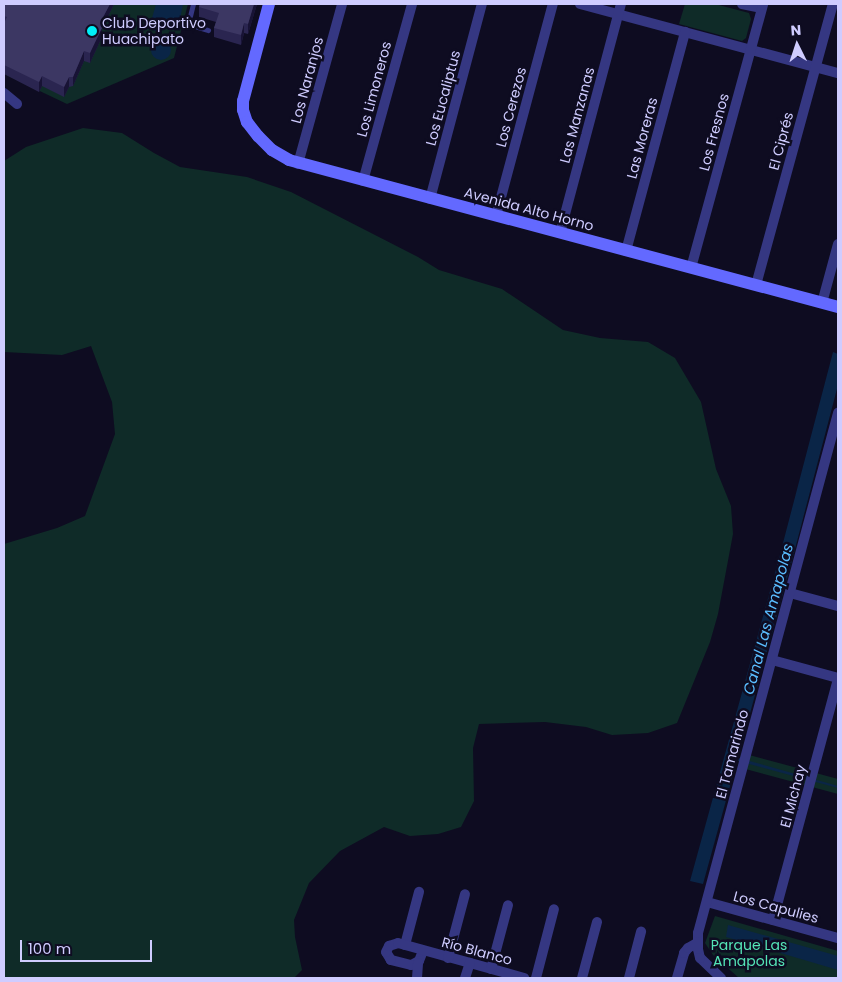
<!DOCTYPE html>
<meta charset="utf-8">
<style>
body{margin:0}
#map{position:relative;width:842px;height:982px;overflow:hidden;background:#0e0c21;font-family:Poppins,sans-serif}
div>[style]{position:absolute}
.green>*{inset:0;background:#0f2b28}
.water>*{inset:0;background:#0a2547}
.round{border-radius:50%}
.lane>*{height:5px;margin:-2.5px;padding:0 2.5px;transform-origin:2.5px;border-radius:2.5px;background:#353782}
.street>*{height:10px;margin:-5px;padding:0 5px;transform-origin:5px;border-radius:5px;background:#353782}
.secondary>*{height:12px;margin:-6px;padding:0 6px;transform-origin:6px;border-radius:6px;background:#6369ff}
.wall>*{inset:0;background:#2a2550}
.shaded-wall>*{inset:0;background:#181335}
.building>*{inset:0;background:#3c3763}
.dots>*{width:14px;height:14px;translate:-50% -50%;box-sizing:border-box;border:2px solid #0e0c21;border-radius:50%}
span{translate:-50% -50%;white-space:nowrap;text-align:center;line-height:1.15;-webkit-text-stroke:5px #0e0c21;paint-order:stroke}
.poi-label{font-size:14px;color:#cfccff}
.left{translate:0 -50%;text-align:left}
.street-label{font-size:14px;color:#cfccff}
.park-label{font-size:14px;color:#54e3b6}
.water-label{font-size:15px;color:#5abdff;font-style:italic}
.frame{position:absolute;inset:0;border:5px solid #cfccff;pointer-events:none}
.north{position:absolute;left:772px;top:20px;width:50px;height:50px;-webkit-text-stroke:4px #0e0c21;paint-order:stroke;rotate:356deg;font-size:14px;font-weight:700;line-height:20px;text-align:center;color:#cfccff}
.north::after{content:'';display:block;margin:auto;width:18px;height:22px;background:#cfccff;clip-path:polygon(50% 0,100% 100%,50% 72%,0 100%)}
.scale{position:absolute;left:20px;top:940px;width:132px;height:22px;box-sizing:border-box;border:2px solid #cfccff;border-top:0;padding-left:6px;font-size:15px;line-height:18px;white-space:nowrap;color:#cfccff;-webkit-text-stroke:4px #0e0c21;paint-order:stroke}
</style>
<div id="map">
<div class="green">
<i style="clip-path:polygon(4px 4px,188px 4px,174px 58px,67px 104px,4px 74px)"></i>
<i style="clip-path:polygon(685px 4px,715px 4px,749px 13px,751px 19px,746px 38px,742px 41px,679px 24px)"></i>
<i style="clip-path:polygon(83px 128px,122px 133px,154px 153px,180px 167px,247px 177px,291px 192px,418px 257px,439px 270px,502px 289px,563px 330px,600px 338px,648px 342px,675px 358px,701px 402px,716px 469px,731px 506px,733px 534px,718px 614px,710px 642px,677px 723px,648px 733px,612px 735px,586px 727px,545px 722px,479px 724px,473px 748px,474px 801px,461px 827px,438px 834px,410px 836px,384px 827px,340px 851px,309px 883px,294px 920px,295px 937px,302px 970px,294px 978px,4px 978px,4px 544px,57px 528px,85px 516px,115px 434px,112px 402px,91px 346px,62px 355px,4px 352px,4px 161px,26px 147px)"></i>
<i style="clip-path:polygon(742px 753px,838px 779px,838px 794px,738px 767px)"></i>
<i style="clip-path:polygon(715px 916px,838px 951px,838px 978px,739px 978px,713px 955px,705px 943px)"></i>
</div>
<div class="water">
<i style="clip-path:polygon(156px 4px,183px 4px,178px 30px,163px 25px,160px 32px,149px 29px)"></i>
<i class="round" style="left:151px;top:40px;width:20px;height:20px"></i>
<i style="clip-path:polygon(833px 352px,838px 354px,838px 385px,790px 568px,703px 884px,690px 881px,778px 562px)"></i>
<i style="clip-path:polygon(739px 758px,838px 786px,838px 788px,738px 761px)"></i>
<i style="clip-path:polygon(728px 925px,838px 956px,838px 970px,726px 937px)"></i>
</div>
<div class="lane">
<i style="left:193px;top:4px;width:21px;rotate:104deg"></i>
<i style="left:188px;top:24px;width:21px;rotate:17deg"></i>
</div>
<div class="street">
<i style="left:580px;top:4px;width:267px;rotate:15deg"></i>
<i style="left:742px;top:4px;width:19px;rotate:12deg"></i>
<i style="left:4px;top:93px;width:17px;rotate:40deg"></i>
<i style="left:298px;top:164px;width:166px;rotate:-74.6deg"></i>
<i style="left:363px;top:181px;width:184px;rotate:-74.5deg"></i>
<i style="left:430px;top:199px;width:202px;rotate:-75.1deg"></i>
<i style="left:496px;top:216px;width:220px;rotate:-75deg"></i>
<i style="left:560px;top:233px;width:237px;rotate:-75.1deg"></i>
<i style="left:626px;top:251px;width:227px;rotate:-74.9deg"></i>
<i style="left:691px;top:268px;width:274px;rotate:-74.7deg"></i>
<i style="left:756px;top:285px;width:291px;rotate:-74.7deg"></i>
<i style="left:822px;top:303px;width:61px;rotate:-74.8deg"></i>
<i style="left:790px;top:593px;width:50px;rotate:15.2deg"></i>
<i style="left:772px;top:660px;width:68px;rotate:15.3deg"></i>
<i style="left:707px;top:902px;width:136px;rotate:15.4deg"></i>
<i style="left:773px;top:920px;width:250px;rotate:-74.9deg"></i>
<i style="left:405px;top:945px;width:55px;rotate:-75.2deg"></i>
<i style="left:423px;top:951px;width:11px;rotate:112deg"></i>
<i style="left:419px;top:961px;width:9px;rotate:153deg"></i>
<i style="left:411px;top:965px;width:21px;rotate:-166deg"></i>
<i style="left:391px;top:960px;width:9px;rotate:-122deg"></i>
<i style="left:386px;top:952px;width:7px;rotate:-63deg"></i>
<i style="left:389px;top:946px;width:9px;rotate:-18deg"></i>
<i style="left:398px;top:943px;width:131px;rotate:15.5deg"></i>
<i style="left:448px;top:958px;width:66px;rotate:-75.1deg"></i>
<i style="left:491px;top:969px;width:66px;rotate:-75.1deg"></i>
<i style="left:417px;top:978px;width:15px;rotate:-86deg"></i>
<i style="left:465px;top:978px;width:16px;rotate:-72deg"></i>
<i style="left:536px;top:978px;width:71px;rotate:-75.4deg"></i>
<i style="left:582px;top:978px;width:58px;rotate:-75deg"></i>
<i style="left:629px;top:978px;width:48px;rotate:-75.4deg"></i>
<i style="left:677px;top:978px;width:26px;rotate:-74deg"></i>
<i style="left:684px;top:953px;width:6px;rotate:-51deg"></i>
<i style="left:688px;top:948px;width:10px;rotate:-29deg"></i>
<i style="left:721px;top:978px;width:29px;rotate:-136deg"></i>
<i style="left:700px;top:958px;width:9px;rotate:-103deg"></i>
<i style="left:698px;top:949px;width:16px;rotate:-90deg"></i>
<i style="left:698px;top:933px;width:539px;rotate:-74.93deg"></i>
</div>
<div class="secondary">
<i style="left:269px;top:4px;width:100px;rotate:105deg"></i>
<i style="left:243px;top:101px;width:9px;rotate:90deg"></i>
<i style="left:243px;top:110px;width:13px;rotate:72deg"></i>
<i style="left:247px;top:122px;width:18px;rotate:52deg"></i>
<i style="left:258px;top:136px;width:20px;rotate:45deg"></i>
<i style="left:272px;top:150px;width:20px;rotate:30deg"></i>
<i style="left:289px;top:160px;width:568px;rotate:14.99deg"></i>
</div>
<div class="wall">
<i style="clip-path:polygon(4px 4px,114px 4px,102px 29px,102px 37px,90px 63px,84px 61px,73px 86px,69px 87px,64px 97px,42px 86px,39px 92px,4px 74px)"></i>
<i style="clip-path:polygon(200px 4px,257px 4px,248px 34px,244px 33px,241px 45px,214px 37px,214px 28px,216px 22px,199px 17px,199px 7px)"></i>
</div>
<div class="shaded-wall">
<i style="clip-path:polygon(110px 4px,114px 4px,102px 29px,102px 37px,90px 63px,90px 53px,101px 21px)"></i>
<i style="clip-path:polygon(254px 4px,257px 4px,248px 34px,248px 24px)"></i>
<i style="clip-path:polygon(244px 23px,244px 33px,241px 45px,241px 35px)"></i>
<i style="clip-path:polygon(84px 51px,84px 61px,73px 86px,73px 77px)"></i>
<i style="clip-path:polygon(42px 76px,42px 86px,39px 92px,39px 82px)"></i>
<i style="clip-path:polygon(69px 77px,69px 87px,64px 97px,64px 87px)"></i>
</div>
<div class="building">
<i style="clip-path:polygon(4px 4px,110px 4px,101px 21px,102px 28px,90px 53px,84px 51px,73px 77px,69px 77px,64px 87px,42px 76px,39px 82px,4px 65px,4px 23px,7px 17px,4px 16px)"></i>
<i style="clip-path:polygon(200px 4px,254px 4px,248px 24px,244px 23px,241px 35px,214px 28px,219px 13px,199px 7px)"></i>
</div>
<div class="dots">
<i style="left:92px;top:31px;background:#00eef7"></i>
</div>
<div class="poi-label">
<span class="left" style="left:102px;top:31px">Club Deportivo<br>Huachipato</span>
</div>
<div class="street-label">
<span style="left:307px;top:80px;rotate:-75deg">Los Naranjos</span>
<span style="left:374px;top:89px;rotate:-75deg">Los Limoneros</span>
<span style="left:443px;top:98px;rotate:-75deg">Los Eucaliptus</span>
<span style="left:511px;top:107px;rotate:-75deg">Los Cerezos</span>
<span style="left:577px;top:115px;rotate:-75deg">Las Manzanas</span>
<span style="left:714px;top:132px;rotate:-75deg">Los Fresnos</span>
<span style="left:642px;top:138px;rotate:-75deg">Las Moreras</span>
<span style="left:781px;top:141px;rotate:-75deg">El Ciprés</span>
<span style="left:529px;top:209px;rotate:15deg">Avenida Alto Horno</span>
<span style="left:732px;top:754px;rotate:-75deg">El Tamarindo</span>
<span style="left:793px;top:796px;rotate:-75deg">El Michay</span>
<span style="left:776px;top:907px;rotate:15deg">Los Capulies</span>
<span style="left:477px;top:951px;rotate:15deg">Río Blanco</span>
</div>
<div class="park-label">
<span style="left:749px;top:953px">Parque Las<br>Amapolas</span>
</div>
<div class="water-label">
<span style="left:768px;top:619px;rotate:-75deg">Canal Las Amapolas</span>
</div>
<div class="frame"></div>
<div class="north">N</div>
<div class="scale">100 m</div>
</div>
